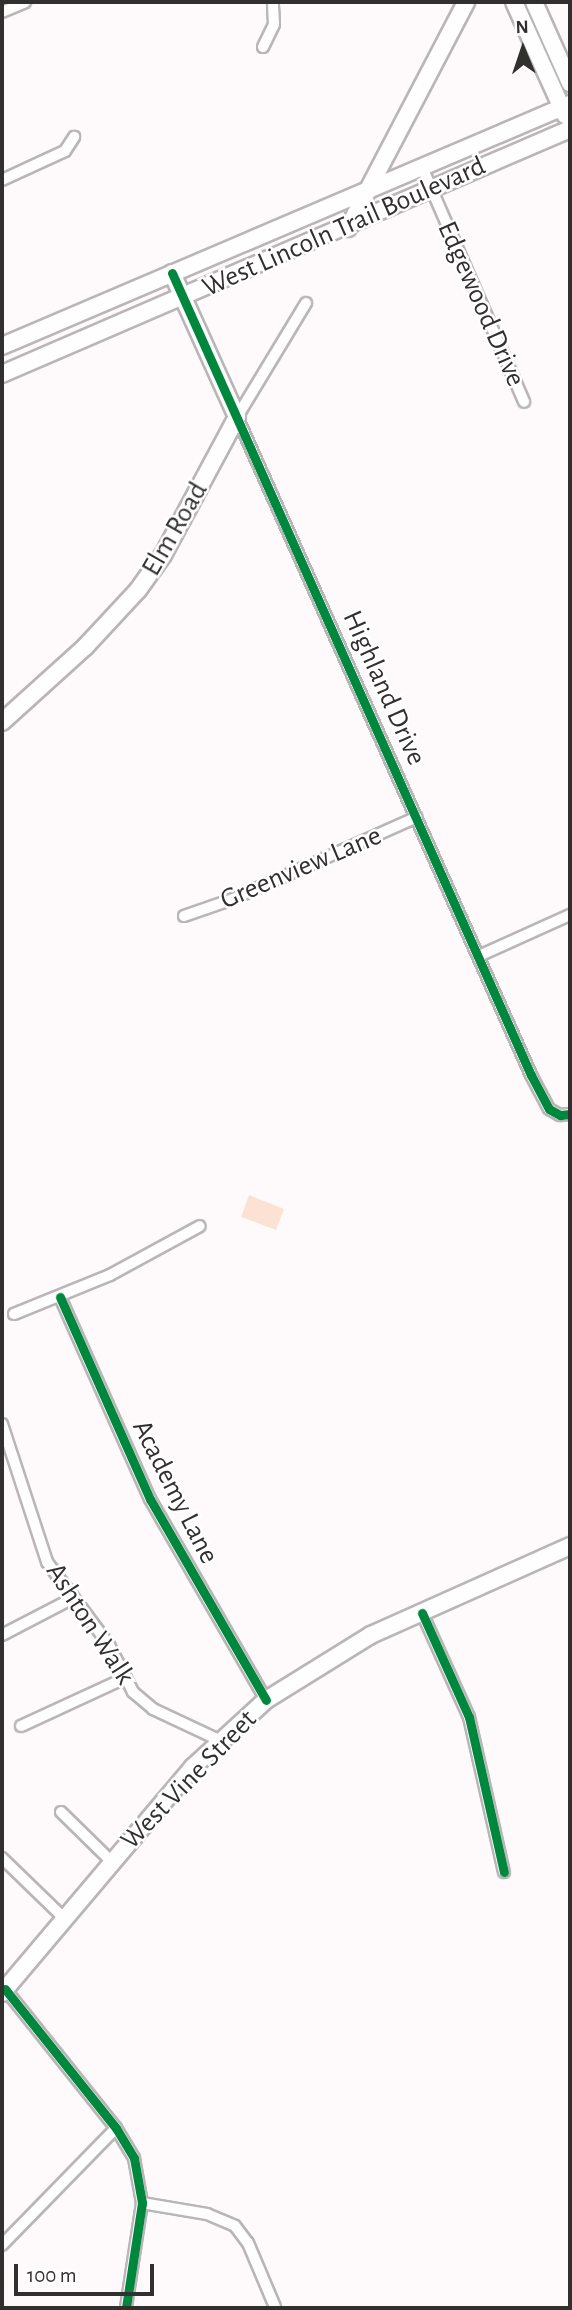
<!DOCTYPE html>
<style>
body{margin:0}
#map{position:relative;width:572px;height:2310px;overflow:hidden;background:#fefafb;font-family:"Alegreya Sans",sans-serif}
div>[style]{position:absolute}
.green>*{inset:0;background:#fce2d2}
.roads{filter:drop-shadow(2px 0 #bab6b7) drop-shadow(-2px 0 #bab6b7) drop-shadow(0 2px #bab6b7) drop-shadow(0 -2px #bab6b7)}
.street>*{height:10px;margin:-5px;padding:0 5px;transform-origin:5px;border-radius:5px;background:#fffefe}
.secondary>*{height:16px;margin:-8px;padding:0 8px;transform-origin:8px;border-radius:8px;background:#fffefe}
.cycleway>*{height:9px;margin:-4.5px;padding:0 4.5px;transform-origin:4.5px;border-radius:4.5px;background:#00873e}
span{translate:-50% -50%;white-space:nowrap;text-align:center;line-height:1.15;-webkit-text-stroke:5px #fff;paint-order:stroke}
.street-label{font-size:28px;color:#322f2f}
.frame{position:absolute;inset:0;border:4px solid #322f2f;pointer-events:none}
.north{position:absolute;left:488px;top:14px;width:70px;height:70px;-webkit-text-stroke:5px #fff;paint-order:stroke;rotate:358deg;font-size:19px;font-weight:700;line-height:28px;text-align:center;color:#322f2f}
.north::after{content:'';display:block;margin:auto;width:24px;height:32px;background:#322f2f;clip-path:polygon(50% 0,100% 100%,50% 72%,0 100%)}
.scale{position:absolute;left:14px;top:2264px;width:140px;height:32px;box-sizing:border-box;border:4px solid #322f2f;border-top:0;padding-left:9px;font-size:21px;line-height:24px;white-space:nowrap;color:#322f2f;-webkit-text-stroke:5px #fff;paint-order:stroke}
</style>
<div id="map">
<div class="green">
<i style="clip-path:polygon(249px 1195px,284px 1209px,276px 1230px,241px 1217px)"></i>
</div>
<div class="roads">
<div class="street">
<i style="left:2px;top:12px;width:25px;rotate:-23deg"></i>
<i style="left:263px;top:47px;width:25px;rotate:-64deg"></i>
<i style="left:274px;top:24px;width:22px;rotate:-93deg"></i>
<i style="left:422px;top:167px;width:256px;rotate:66.5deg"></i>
<i style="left:2px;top:180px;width:69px;rotate:-24.7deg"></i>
<i style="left:65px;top:151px;width:17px;rotate:-57deg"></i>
<i style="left:306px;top:303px;width:133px;rotate:121.2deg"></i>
<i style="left:237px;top:417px;width:721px;rotate:65.92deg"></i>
<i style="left:531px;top:1075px;width:38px;rotate:62deg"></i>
<i style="left:549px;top:1109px;width:13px;rotate:29deg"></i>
<i style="left:560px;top:1115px;width:10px;rotate:-6deg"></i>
<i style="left:184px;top:916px;width:52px;rotate:-19.1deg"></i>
<i style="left:233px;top:899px;width:201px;rotate:-24deg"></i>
<i style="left:479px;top:956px;width:100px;rotate:-24.3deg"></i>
<i style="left:60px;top:1297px;width:221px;rotate:66deg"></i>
<i style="left:150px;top:1499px;width:232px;rotate:60deg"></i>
<i style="left:14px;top:1314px;width:104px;rotate:-22.1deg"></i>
<i style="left:110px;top:1275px;width:102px;rotate:-28.6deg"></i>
<i style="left:2px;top:1424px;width:145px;rotate:71.9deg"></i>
<i style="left:47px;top:1562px;width:104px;rotate:53.2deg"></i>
<i style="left:109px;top:1645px;width:53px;rotate:62.9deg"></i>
<i style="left:133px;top:1692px;width:26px;rotate:40deg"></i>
<i style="left:153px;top:1709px;width:73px;rotate:25.2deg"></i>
<i style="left:422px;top:1613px;width:114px;rotate:65.7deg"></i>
<i style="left:469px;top:1717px;width:159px;rotate:77.3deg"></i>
<i style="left:2px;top:1635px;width:80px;rotate:-27.5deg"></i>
<i style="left:21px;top:1726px;width:115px;rotate:-24.8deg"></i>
<i style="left:61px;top:1812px;width:70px;rotate:44.4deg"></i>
<i style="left:2px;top:1858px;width:88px;rotate:44.1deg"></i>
<i style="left:5px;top:1989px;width:178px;rotate:51.4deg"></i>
<i style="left:116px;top:2128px;width:35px;rotate:59deg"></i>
<i style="left:134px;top:2158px;width:46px;rotate:79.9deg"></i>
<i style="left:142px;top:2203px;width:106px;rotate:98.7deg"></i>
<i style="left:142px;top:2203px;width:66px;rotate:9.6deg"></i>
<i style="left:207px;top:2214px;width:30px;rotate:23deg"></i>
<i style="left:235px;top:2226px;width:21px;rotate:53deg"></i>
<i style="left:248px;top:2243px;width:69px;rotate:67.1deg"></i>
<i style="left:2px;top:2245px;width:163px;rotate:-45.7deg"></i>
</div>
<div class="secondary">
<i style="left:514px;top:2px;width:124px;rotate:65.7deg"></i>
<i style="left:534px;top:2px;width:89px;rotate:66deg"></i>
<i style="left:348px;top:228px;width:255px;rotate:-62.4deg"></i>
<i style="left:2px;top:346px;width:617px;rotate:-23.08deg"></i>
<i style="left:2px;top:374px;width:619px;rotate:-23.33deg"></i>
<i style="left:2px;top:722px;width:112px;rotate:-42.1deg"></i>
<i style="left:85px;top:647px;width:78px;rotate:-47.1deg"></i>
<i style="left:138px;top:590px;width:43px;rotate:-54.5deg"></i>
<i style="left:163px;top:555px;width:157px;rotate:-61.8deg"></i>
<i style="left:237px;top:417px;width:158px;rotate:-114.3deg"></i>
<i style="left:2px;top:1993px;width:296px;rotate:-49.8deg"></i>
<i style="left:193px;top:1767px;width:99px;rotate:-42.5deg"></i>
<i style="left:266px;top:1700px;width:123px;rotate:-31.8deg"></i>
<i style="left:371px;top:1635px;width:218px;rotate:-24.1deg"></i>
</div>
</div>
<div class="cycleway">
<i style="left:172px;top:273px;width:879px;rotate:65.89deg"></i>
<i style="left:531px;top:1075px;width:38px;rotate:62deg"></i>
<i style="left:549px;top:1109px;width:13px;rotate:29deg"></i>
<i style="left:560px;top:1115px;width:10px;rotate:-6deg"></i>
<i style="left:60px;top:1297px;width:221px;rotate:66deg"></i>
<i style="left:150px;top:1499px;width:232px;rotate:60deg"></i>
<i style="left:422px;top:1613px;width:114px;rotate:65.7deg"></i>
<i style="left:469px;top:1717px;width:159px;rotate:77.3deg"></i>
<i style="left:5px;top:1989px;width:178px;rotate:51.4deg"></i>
<i style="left:116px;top:2128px;width:35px;rotate:59deg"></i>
<i style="left:134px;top:2158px;width:46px;rotate:79.9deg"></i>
<i style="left:142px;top:2203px;width:106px;rotate:98.7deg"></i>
</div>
<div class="street-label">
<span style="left:344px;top:227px;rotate:-24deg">West Lincoln Trail Boulevard</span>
<span style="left:481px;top:304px;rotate:66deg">Edgewood Drive</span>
<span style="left:175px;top:529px;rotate:-60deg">Elm Road</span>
<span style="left:384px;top:688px;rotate:66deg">Highland Drive</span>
<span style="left:301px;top:868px;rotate:-23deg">Greenview Lane</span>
<span style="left:175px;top:1492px;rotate:63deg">Academy Lane</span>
<span style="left:90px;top:1624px;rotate:57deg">Ashton Walk</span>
<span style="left:189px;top:1780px;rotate:-46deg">West Vine Street</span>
</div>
<div class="frame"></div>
<div class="north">N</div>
<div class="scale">100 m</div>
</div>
